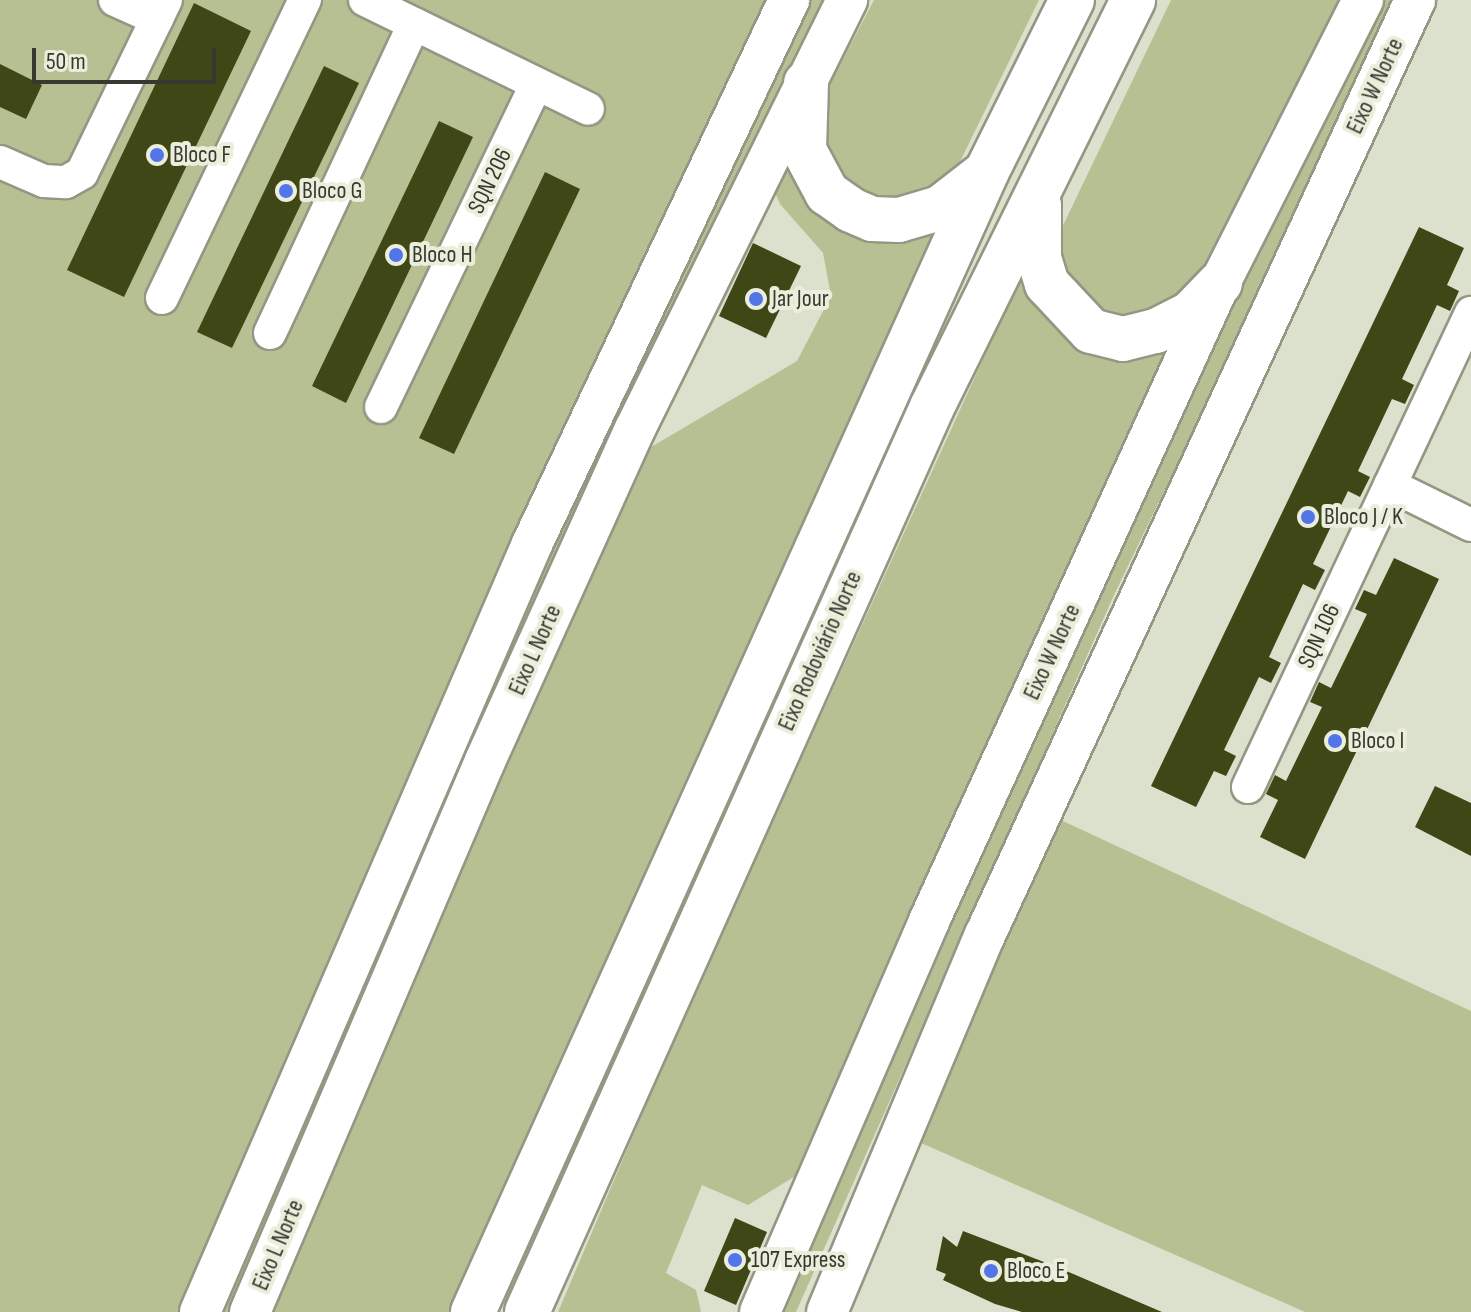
<!DOCTYPE html>
<meta charset="utf-8">
<style>
body{margin:0}
#map{position:relative;width:1471px;height:1312px;overflow:hidden;background:#dce1cd;font-family:"Sofia Sans Condensed",sans-serif}
div>[style]{position:absolute}
.green>*{inset:0;background:#b6c092}
.building>*{inset:0;background:#3f4717}
.roads{filter:drop-shadow(2px 0 #939784) drop-shadow(-2px 0 #939784) drop-shadow(0 2px #939784) drop-shadow(0 -2px #939784)}
.minor>*{height:32px;margin:-16px;padding:0 16px;transform-origin:16px;border-radius:16px;background:#fff}
.major>*{height:40px;margin:-20px;padding:0 20px;transform-origin:20px;border-radius:20px;background:#fff}
.highway>*{height:44px;margin:-22px;padding:0 22px;transform-origin:22px;border-radius:22px;background:#fff}
.dots>*{width:22px;height:22px;translate:-50% -50%;box-sizing:border-box;border:4px solid #eaeeda;border-radius:50%}
span{translate:-50% -50%;white-space:nowrap;text-align:center;line-height:1.15;-webkit-text-stroke:8px #eaeeda;paint-order:stroke}
.street-label{font-size:24px;color:#373931}
.poi-label{font-size:24px;color:#373931}
.left{translate:0 -50%;text-align:left}
.scale{position:absolute;left:32px;top:48px;width:184px;height:36px;box-sizing:border-box;border:4px solid #373931;border-top:0;padding-left:10px;font-size:24px;line-height:28px;white-space:nowrap;color:#373931;-webkit-text-stroke:6px #eaeeda;paint-order:stroke}
</style>
<div id="map">
<div class="green">
<i style="clip-path:polygon(0 0,780px 0,192px 1312px,0 1312px)"></i>
<i style="clip-path:polygon(807px 0,828px 0,236px 1312px,217px 1312px,548px 555px)"></i>
<i style="clip-path:polygon(874px 0,1039px 0,952px 178px,895px 210px,835px 186px,814px 115px)"></i>
<i style="clip-path:polygon(1171px 0,1349px 0,1306px 85px,1273px 127px,1189px 298px,1158px 325px,1072px 308px,1057px 238px)"></i>
<i style="clip-path:polygon(1380px 0,1401px 0,1114px 595px,796px 1312px,777px 1312px,1215px 340px)"></i>
<i style="clip-path:polygon(788px 149px,800px 183px,947px 220px,737px 670px,459px 1312px,266px 1312px,646px 450px,797px 361px,831px 296px,823px 253px,780px 204px,772px 186px)"></i>
<i style="clip-path:polygon(1025px 267px,1038px 309px,1072px 342px,1144px 356px,1184px 341px,805px 1170px,748px 1205px,702px 1185px,666px 1273px,696px 1290px,701px 1312px,558px 1312px,680px 1025px)"></i>
<i style="clip-path:polygon(1050px 815px,1471px 1011px,1471px 1312px,1305px 1312px,912px 1139px)"></i>
</div>
<div class="building">
<i style="clip-path:polygon(194px 3px,251px 31px,124px 297px,67px 270px)"></i>
<i style="clip-path:polygon(0 64px,42px 85px,26px 119px,0 107px)"></i>
<i style="clip-path:polygon(324px 66px,359px 83px,232px 348px,197px 332px)"></i>
<i style="clip-path:polygon(439px 121px,473px 137px,346px 403px,312px 386px)"></i>
<i style="clip-path:polygon(545px 172px,580px 189px,454px 454px,419px 438px)"></i>
<i style="clip-path:polygon(1419px 227px,1464px 248px,1447px 285px,1459px 291px,1450px 311px,1437px 305px,1402px 379px,1414px 385px,1405px 404px,1392px 399px,1358px 471px,1370px 477px,1360px 497px,1348px 491px,1313px 564px,1325px 570px,1315px 590px,1303px 584px,1269px 657px,1281px 663px,1271px 683px,1259px 677px,1224px 750px,1236px 756px,1226px 776px,1214px 771px,1196px 807px,1151px 786px)"></i>
<i style="clip-path:polygon(753px 243px,801px 266px,766px 338px,719px 316px)"></i>
<i style="clip-path:polygon(1394px 558px,1439px 579px,1305px 859px,1260px 837px,1278px 800px,1266px 794px,1275px 775px,1286px 781px,1322px 707px,1310px 702px,1319px 682px,1331px 688px,1367px 614px,1355px 609px,1364px 590px,1376px 595px)"></i>
<i style="clip-path:polygon(1435px 786px,1471px 803px,1471px 856px,1415px 827px)"></i>
<i style="clip-path:polygon(735px 1218px,767px 1232px,736px 1305px,704px 1291px)"></i>
<i style="clip-path:polygon(963px 1231px,1057px 1267px,1162px 1312px,1022px 1312px,995px 1304px,943px 1280px,946px 1274px,936px 1270px,943px 1236px,957px 1247px)"></i>
</div>
<div class="roads">
<div class="minor">
<i style="left:115px;top:0;width:46px;rotate:24.3deg"></i>
<i style="left:365px;top:0;width:248px;rotate:26deg"></i>
<i style="left:0;top:162px;width:48px;rotate:23.4deg"></i>
<i style="left:44px;top:181px;width:22px;rotate:3deg"></i>
<i style="left:66px;top:182px;width:18px;rotate:-29deg"></i>
<i style="left:82px;top:173px;width:192px;rotate:-64.1deg"></i>
<i style="left:162px;top:298px;width:331px;rotate:-64.4deg"></i>
<i style="left:270px;top:333px;width:341px;rotate:-65deg"></i>
<i style="left:381px;top:407px;width:357px;rotate:-64.3deg"></i>
<i style="left:1390px;top:485px;width:90px;rotate:26.3deg"></i>
<i style="left:1248px;top:787px;width:524px;rotate:-64.8deg"></i>
</div>
<div class="major">
<i style="left:200px;top:1312px;width:837px;rotate:-66.62deg"></i>
<i style="left:532px;top:544px;width:602px;rotate:-64.71deg"></i>
<i style="left:250px;top:1312px;width:599px;rotate:-66.9deg"></i>
<i style="left:485px;top:761px;width:364px;rotate:-65.7deg"></i>
<i style="left:635px;top:429px;width:479px;rotate:-63.7deg"></i>
<i style="left:760px;top:1312px;width:426px;rotate:-66.6deg"></i>
<i style="left:929px;top:921px;width:701px;rotate:-65.48deg"></i>
<i style="left:1220px;top:283px;width:317px;rotate:-63.2deg"></i>
<i style="left:827px;top:1312px;width:409px;rotate:-67.3deg"></i>
<i style="left:985px;top:935px;width:1029px;rotate:-65.3deg"></i>
</div>
<div class="highway">
<i style="left:806px;top:83px;width:67px;rotate:91.7deg"></i>
<i style="left:804px;top:150px;width:49px;rotate:61.9deg"></i>
<i style="left:827px;top:193px;width:29px;rotate:35deg"></i>
<i style="left:851px;top:210px;width:23px;rotate:23deg"></i>
<i style="left:872px;top:219px;width:27px;rotate:2deg"></i>
<i style="left:899px;top:220px;width:43px;rotate:-16.3deg"></i>
<i style="left:940px;top:208px;width:57px;rotate:-37.9deg"></i>
<i style="left:1039px;top:205px;width:53px;rotate:90deg"></i>
<i style="left:1039px;top:258px;width:27px;rotate:73deg"></i>
<i style="left:1047px;top:284px;width:64px;rotate:46.9deg"></i>
<i style="left:1091px;top:331px;width:33px;rotate:14deg"></i>
<i style="left:1123px;top:339px;width:34px;rotate:-14deg"></i>
<i style="left:1156px;top:331px;width:38px;rotate:-27deg"></i>
<i style="left:1190px;top:314px;width:43px;rotate:-45.9deg"></i>
<i style="left:473px;top:1312px;width:1251px;rotate:-65.75deg"></i>
<i style="left:987px;top:171px;width:191px;rotate:-63.6deg"></i>
<i style="left:527px;top:1312px;width:991px;rotate:-65.89deg"></i>
<i style="left:932px;top:407px;width:454px;rotate:-63.7deg"></i>
</div>
</div>
<div class="dots">
<i style="left:157px;top:155px;background:#5276ea"></i>
<i style="left:286px;top:191px;background:#5276ea"></i>
<i style="left:396px;top:255px;background:#5276ea"></i>
<i style="left:756px;top:299px;background:#5276ea"></i>
<i style="left:1308px;top:517px;background:#5276ea"></i>
<i style="left:1335px;top:741px;background:#5276ea"></i>
<i style="left:735px;top:1260px;background:#5276ea"></i>
<i style="left:991px;top:1271px;background:#5276ea"></i>
</div>
<div class="street-label">
<span style="left:1375px;top:86px;rotate:-65deg">Eixo W Norte</span>
<span style="left:490px;top:181px;rotate:-64deg">SQN 206</span>
<span style="left:1319px;top:636px;rotate:-65deg">SQN 106</span>
<span style="left:535px;top:650px;rotate:-66deg">Eixo L Norte</span>
<span style="left:820px;top:651px;rotate:-66deg">Eixo Rodoviário Norte</span>
<span style="left:1052px;top:652px;rotate:-65deg">Eixo W Norte</span>
<span style="left:278px;top:1245px;rotate:-67deg">Eixo L Norte</span>
</div>
<div class="poi-label">
<span class="left" style="left:173px;top:155px">Bloco F</span>
<span class="left" style="left:302px;top:191px">Bloco G</span>
<span class="left" style="left:412px;top:255px">Bloco H</span>
<span class="left" style="left:772px;top:299px">Jar Jour</span>
<span class="left" style="left:1324px;top:517px">Bloco J / K</span>
<span class="left" style="left:1351px;top:741px">Bloco I</span>
<span class="left" style="left:751px;top:1260px">107 Express</span>
<span class="left" style="left:1007px;top:1271px">Bloco E</span>
</div>
<div class="scale">50 m</div>
</div>
